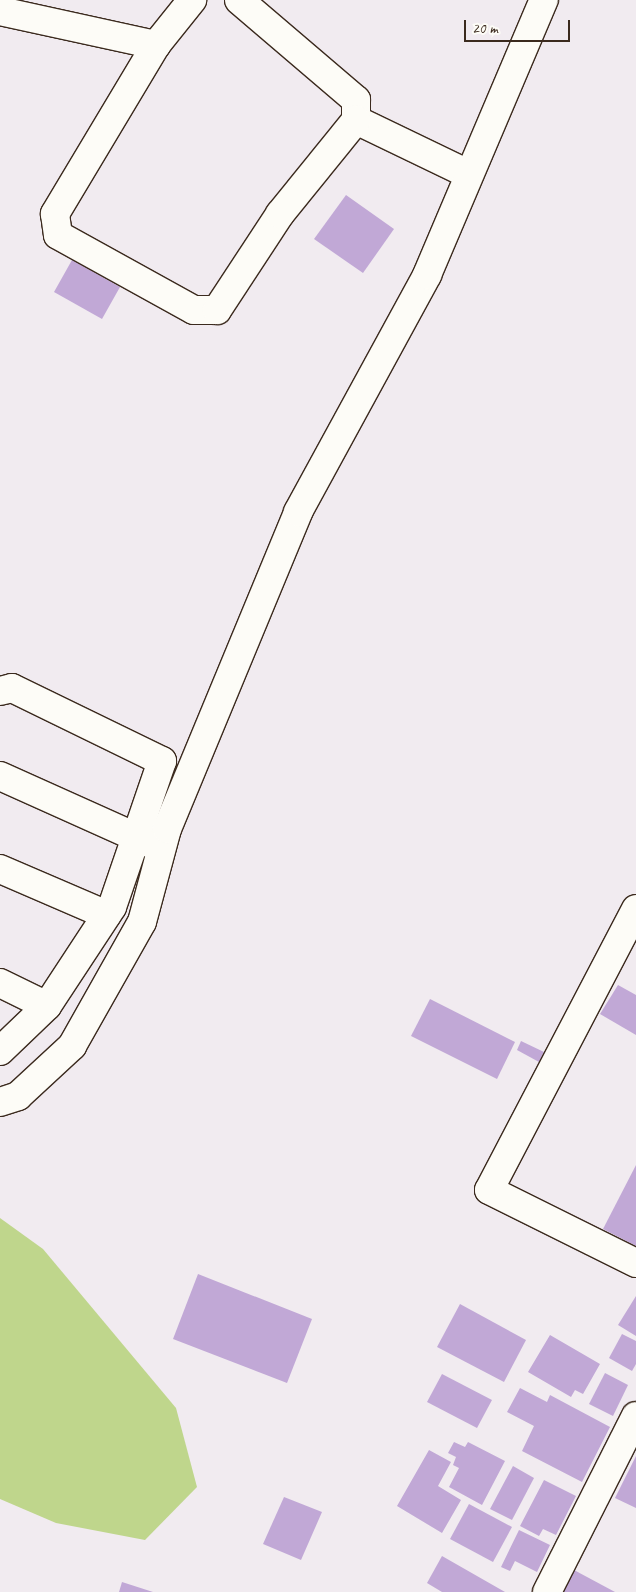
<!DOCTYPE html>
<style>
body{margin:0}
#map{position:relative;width:636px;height:1592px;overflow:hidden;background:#f1ebf0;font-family:Caveat,sans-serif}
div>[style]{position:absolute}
.green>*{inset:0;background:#bfd68c}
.building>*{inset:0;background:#c1a8d6}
.roads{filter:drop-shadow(1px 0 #3b2a1e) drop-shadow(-1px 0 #3b2a1e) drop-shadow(0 1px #3b2a1e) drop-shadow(0 -1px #3b2a1e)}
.minor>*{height:28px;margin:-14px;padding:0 14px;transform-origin:14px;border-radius:14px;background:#fdfcf7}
span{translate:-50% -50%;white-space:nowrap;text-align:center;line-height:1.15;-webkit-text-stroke:4px #fdfcf7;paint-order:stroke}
.scale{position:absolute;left:464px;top:20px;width:106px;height:22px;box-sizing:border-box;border:2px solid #3b2a1e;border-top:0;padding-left:6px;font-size:15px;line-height:18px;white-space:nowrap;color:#3b2a1e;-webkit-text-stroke:4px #fdfcf7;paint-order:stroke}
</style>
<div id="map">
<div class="green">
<i style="clip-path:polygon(0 1218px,43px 1249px,176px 1408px,197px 1487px,145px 1540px,56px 1523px,0 1499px)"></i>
</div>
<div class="building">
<i style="clip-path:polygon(346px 195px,394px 229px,363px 273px,314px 239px)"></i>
<i style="clip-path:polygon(72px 260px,120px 287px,102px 319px,54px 292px)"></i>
<i style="clip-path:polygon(618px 985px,636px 995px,636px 1035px,600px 1014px)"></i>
<i style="clip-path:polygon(430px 999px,515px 1042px,497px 1079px,411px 1036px)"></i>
<i style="clip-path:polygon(521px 1041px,544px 1052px,539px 1062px,517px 1050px)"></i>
<i style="clip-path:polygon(636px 1165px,636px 1246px,603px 1229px)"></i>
<i style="clip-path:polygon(198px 1274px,312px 1319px,287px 1383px,173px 1339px)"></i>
<i style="clip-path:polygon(636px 1296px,636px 1336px,618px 1325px)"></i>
<i style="clip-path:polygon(460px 1304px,526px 1340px,504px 1382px,437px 1347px)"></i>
<i style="clip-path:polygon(622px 1334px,636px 1341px,636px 1364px,632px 1371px,609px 1358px)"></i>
<i style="clip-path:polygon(550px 1335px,600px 1364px,583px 1394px,575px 1390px,571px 1397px,528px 1372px)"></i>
<i style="clip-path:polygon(605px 1373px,628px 1385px,613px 1416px,589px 1404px)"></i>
<i style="clip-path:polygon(442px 1374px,492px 1400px,477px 1428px,427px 1402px)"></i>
<i style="clip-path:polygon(520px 1388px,547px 1402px,550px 1395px,610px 1427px,582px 1482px,522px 1451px,534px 1426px,507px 1412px)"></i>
<i style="clip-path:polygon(454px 1442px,465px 1447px,468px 1442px,505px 1461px,482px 1505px,449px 1487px,459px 1468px,453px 1465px,456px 1457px,448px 1453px)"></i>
<i style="clip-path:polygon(429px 1450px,451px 1462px,438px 1486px,461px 1500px,442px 1533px,397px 1506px)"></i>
<i style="clip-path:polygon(636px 1456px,636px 1508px,615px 1498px)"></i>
<i style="clip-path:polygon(513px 1466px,534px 1478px,512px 1520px,490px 1509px)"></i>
<i style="clip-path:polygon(544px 1480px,576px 1496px,556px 1535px,543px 1529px,539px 1536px,520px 1526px)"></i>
<i style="clip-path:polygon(284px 1497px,322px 1512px,301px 1560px,263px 1544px)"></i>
<i style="clip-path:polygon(469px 1504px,512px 1527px,493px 1562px,450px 1539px)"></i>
<i style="clip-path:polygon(519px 1530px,550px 1545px,537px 1572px,515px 1561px,510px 1571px,501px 1567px)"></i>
<i style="clip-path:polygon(442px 1556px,505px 1592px,442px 1592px,427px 1583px)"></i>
<i style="clip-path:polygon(574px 1570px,615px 1592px,562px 1592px)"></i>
<i style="clip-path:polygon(122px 1582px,153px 1592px,119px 1592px)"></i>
</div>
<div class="roads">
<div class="minor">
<i style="left:239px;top:0;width:154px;rotate:40.5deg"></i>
<i style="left:356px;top:100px;width:20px;rotate:90deg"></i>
<i style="left:356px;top:120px;width:124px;rotate:25.7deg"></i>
<i style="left:0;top:11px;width:160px;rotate:12.3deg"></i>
<i style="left:156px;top:45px;width:58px;rotate:-51.3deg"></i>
<i style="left:156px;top:45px;width:197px;rotate:120.9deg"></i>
<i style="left:55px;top:214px;width:21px;rotate:82deg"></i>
<i style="left:58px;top:235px;width:155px;rotate:28.9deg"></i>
<i style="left:194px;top:310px;width:23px"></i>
<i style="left:217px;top:310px;width:115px;rotate:-56.7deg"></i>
<i style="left:280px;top:214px;width:121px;rotate:-51deg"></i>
<i style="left:0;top:691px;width:12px;rotate:-14deg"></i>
<i style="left:12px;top:688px;width:167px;rotate:26deg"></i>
<i style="left:162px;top:761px;width:154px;rotate:108.9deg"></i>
<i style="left:112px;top:907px;width:118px;rotate:123.3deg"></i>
<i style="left:47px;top:1006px;width:65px;rotate:136.2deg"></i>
<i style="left:0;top:776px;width:166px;rotate:24.2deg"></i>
<i style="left:0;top:869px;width:116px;rotate:23.3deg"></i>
<i style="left:636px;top:909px;width:317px;rotate:117.6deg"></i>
<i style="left:489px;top:1190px;width:164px;rotate:26.4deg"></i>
<i style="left:0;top:983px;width:52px;rotate:26.1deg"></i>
<i style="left:0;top:1102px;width:19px;rotate:-18deg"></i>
<i style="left:18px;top:1096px;width:74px;rotate:-42.8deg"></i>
<i style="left:72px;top:1046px;width:142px;rotate:-60.6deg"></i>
<i style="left:142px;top:922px;width:96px;rotate:-75deg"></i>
<i style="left:167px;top:829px;width:343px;rotate:-67.5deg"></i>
<i style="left:298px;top:512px;width:270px;rotate:-61.4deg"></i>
<i style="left:427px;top:275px;width:299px;rotate:-67deg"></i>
<i style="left:547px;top:1592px;width:197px;rotate:-63.2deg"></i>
</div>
</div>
<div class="scale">20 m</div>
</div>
